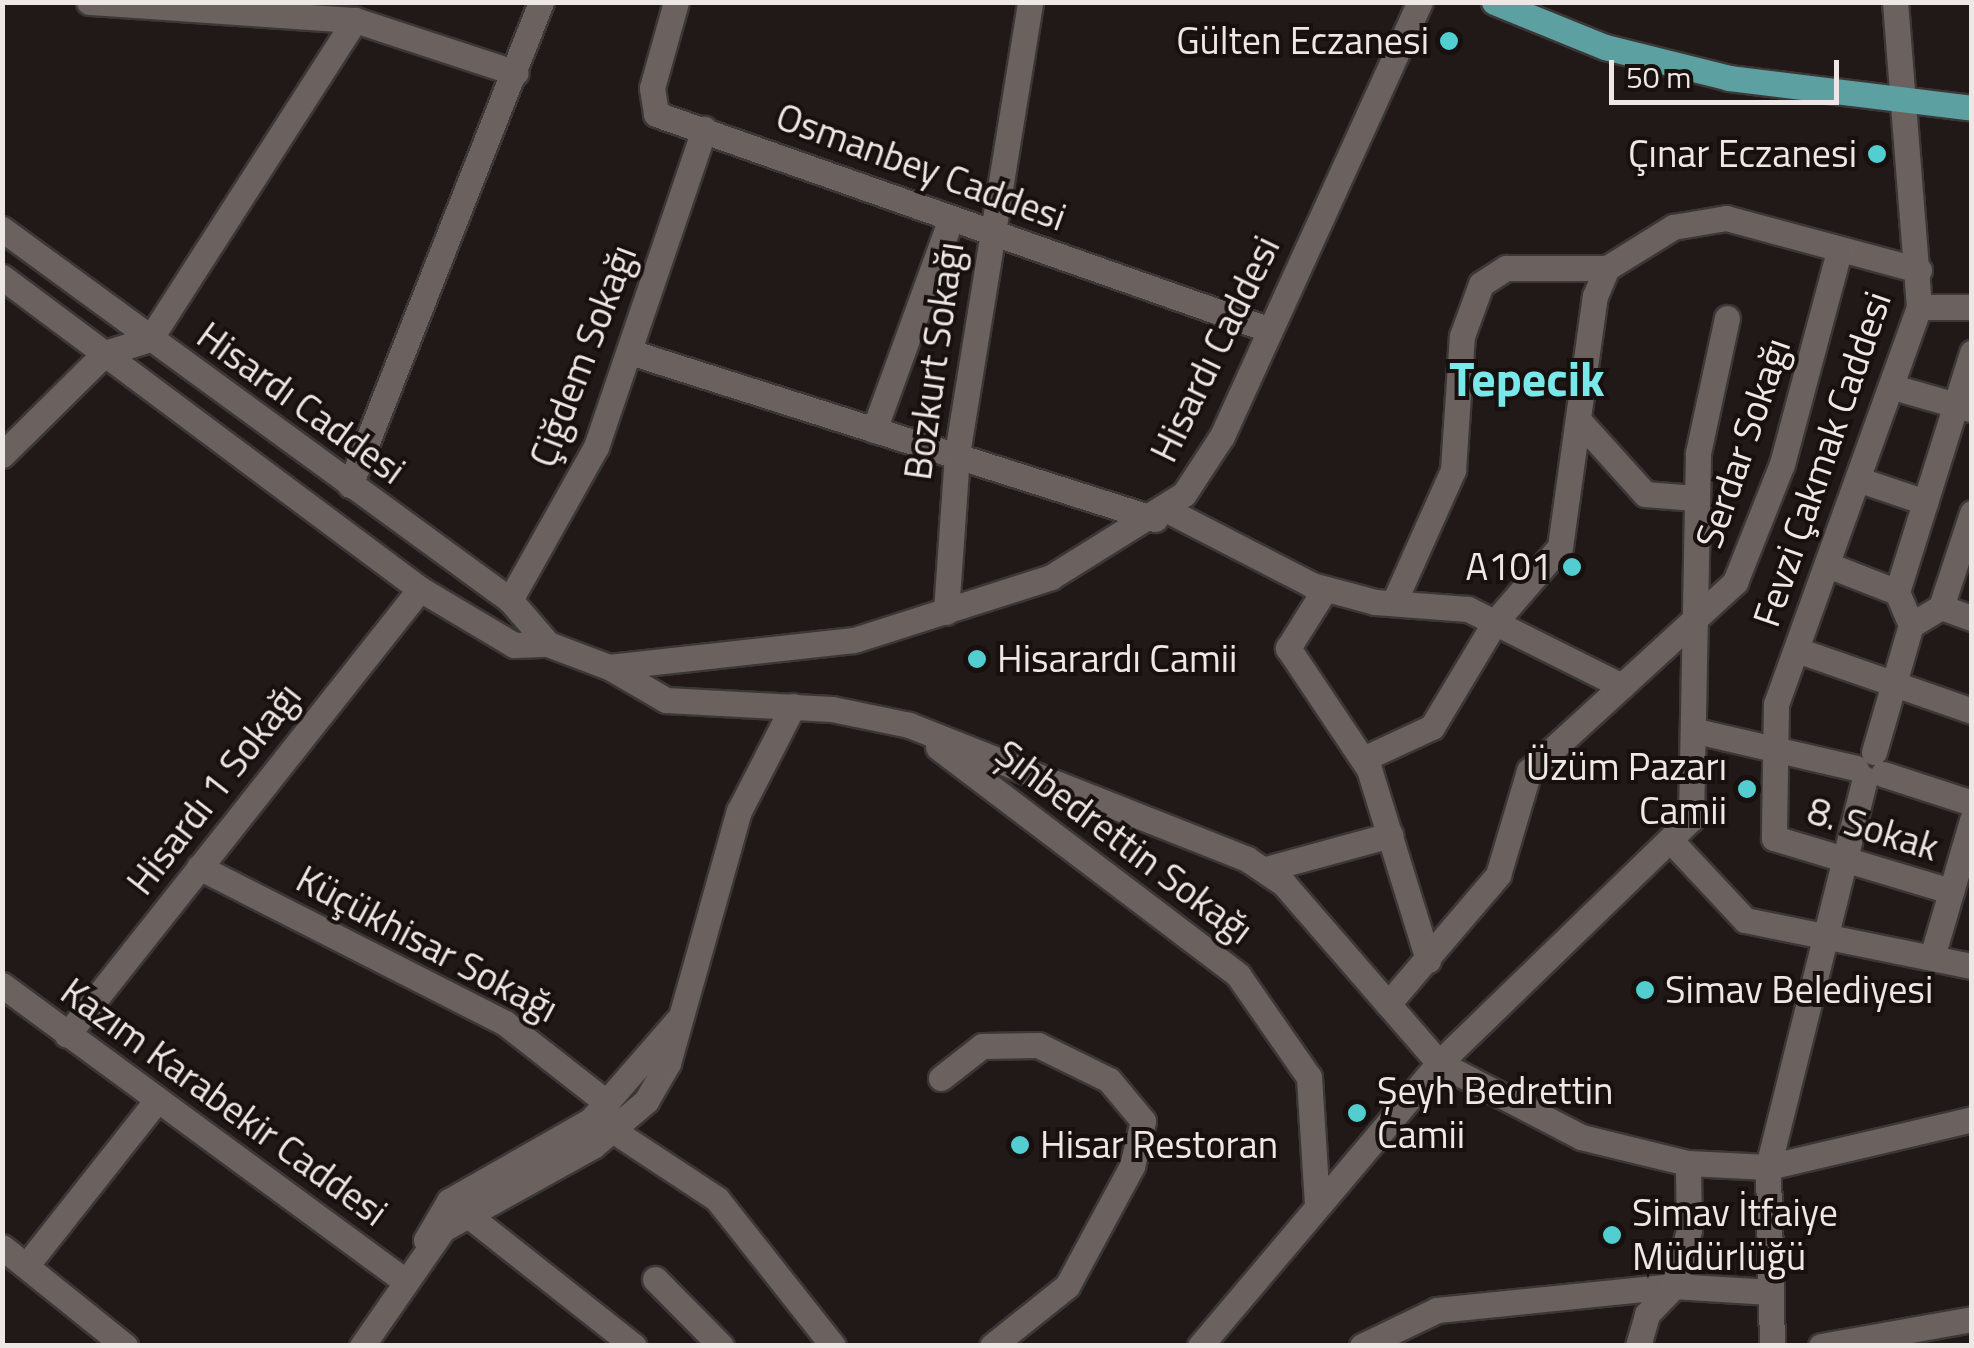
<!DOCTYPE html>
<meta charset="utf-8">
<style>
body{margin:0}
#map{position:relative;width:1974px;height:1348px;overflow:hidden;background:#201917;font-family:"Titillium Web",sans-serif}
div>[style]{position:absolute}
.roads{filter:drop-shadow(2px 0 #3b3736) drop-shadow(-2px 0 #3b3736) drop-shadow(0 2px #3b3736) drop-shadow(0 -2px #3b3736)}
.minor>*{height:25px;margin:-12.5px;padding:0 12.5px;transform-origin:12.5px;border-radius:12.5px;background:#6b6260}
.major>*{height:25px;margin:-12.5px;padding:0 12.5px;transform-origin:12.5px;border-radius:12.5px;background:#5ca0a1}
.dots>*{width:28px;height:28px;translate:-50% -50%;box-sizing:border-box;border:5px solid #17100e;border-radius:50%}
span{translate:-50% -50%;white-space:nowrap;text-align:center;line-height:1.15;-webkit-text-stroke:8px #17100e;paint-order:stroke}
.poi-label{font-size:38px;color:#ede8e6}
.right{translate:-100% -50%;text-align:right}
.left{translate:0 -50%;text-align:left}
.street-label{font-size:38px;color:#ede8e6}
.district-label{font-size:48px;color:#7ae7e9;font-weight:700}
.frame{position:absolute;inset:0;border:5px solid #ede8e6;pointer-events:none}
.scale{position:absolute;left:1609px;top:60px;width:230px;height:45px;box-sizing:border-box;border:5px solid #ede8e6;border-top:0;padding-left:12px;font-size:30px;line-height:35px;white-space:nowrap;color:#ede8e6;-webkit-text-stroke:8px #17100e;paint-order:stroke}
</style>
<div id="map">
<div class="roads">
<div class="minor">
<i style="left:89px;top:2px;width:267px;rotate:3.9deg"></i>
<i style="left:355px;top:20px;width:169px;rotate:18.2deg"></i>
<i style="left:676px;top:2px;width:89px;rotate:105.6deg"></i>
<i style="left:652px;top:88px;width:26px;rotate:81deg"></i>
<i style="left:656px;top:114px;width:651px;rotate:19.38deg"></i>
<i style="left:1895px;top:2px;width:306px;rotate:85.5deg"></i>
<i style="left:1919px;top:307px;width:422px;rotate:109.8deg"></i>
<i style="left:1776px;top:704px;width:134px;rotate:90.9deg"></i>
<i style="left:1774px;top:838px;width:185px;rotate:16.7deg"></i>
<i style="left:2px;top:229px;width:629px;rotate:36.14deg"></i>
<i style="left:510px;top:600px;width:58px;rotate:49.2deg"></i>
<i style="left:2px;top:277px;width:522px;rotate:36.74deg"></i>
<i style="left:420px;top:589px;width:109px;rotate:30.8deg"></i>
<i style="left:514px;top:645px;width:34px;rotate:-2deg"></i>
<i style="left:548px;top:644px;width:65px;rotate:20.7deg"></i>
<i style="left:609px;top:667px;width:246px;rotate:-6.3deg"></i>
<i style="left:854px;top:640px;width:207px;rotate:-17.7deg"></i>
<i style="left:1051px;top:577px;width:157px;rotate:-32deg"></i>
<i style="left:1184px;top:494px;width:69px;rotate:-56.8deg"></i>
<i style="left:1222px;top:436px;width:477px;rotate:-65.5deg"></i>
<i style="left:1919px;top:307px;width:53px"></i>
<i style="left:630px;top:352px;width:551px;rotate:17.65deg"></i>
<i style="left:1893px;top:387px;width:80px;rotate:15.9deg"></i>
<i style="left:1582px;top:424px;width:94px;rotate:48deg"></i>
<i style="left:1645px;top:494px;width:50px;rotate:4.6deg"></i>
<i style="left:874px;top:430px;width:225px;rotate:-70deg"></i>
<i style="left:2px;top:455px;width:145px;rotate:-44.7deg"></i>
<i style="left:105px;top:353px;width:47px;rotate:-17.3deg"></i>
<i style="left:150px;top:339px;width:379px;rotate:-57.3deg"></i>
<i style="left:1860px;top:480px;width:69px;rotate:18.7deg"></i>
<i style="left:350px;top:485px;width:519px;rotate:-68.42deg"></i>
<i style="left:1167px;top:510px;width:163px;rotate:27.3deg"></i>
<i style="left:1312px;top:585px;width:65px;rotate:15.1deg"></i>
<i style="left:1375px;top:602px;width:93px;rotate:4.3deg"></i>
<i style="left:1468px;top:609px;width:172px;rotate:26.6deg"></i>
<i style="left:1828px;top:565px;width:74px;rotate:21.4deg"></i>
<i style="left:1325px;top:589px;width:70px;rotate:122.1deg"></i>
<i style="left:1288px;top:648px;width:146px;rotate:56.2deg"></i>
<i style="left:1369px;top:769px;width:200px;rotate:72.8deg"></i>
<i style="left:510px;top:600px;width:176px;rotate:-60.7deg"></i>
<i style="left:596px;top:447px;width:336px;rotate:-71.2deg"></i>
<i style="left:1394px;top:602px;width:145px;rotate:-65.9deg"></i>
<i style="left:1453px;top:470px;width:134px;rotate:-86.2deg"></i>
<i style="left:1462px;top:336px;width:55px;rotate:-69.9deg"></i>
<i style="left:1481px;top:284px;width:30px;rotate:-33deg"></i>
<i style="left:1506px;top:268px;width:101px"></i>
<i style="left:1941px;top:607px;width:33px;rotate:20deg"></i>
<i style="left:946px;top:612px;width:158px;rotate:-86deg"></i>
<i style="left:957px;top:454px;width:458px;rotate:-80.8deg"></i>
<i style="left:1911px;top:625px;width:36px;rotate:-113deg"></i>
<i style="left:1897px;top:592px;width:251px;rotate:-72.6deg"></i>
<i style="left:1911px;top:625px;width:35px;rotate:-31deg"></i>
<i style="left:1941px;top:607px;width:99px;rotate:-71.7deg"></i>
<i style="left:1797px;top:650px;width:185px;rotate:19.2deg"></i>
<i style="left:609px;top:667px;width:66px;rotate:30.1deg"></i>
<i style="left:666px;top:700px;width:166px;rotate:3.1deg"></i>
<i style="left:832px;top:709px;width:79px;rotate:11.7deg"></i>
<i style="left:909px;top:725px;width:364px;rotate:21.6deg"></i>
<i style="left:1247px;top:859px;width:45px;rotate:34deg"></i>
<i style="left:1284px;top:884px;width:237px;rotate:49.1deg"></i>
<i style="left:1439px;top:1063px;width:160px;rotate:27.5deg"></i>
<i style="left:1581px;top:1137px;width:110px;rotate:13.7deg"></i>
<i style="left:1688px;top:1163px;width:80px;rotate:2.9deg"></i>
<i style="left:1768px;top:1167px;width:210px;rotate:-13.2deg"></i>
<i style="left:1696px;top:731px;width:164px;rotate:13deg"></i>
<i style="left:938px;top:747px;width:377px;rotate:37.2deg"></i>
<i style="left:1238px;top:975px;width:124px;rotate:55.2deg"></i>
<i style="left:1309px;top:1077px;width:126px;rotate:86.4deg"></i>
<i style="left:1874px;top:752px;width:132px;rotate:-73.8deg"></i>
<i style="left:1363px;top:759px;width:76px;rotate:-24.9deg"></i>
<i style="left:1432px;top:727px;width:122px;rotate:-59deg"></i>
<i style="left:1495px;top:622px;width:99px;rotate:-49.1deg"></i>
<i style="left:1560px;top:547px;width:253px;rotate:-82.1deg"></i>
<i style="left:1595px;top:296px;width:30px;rotate:-67deg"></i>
<i style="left:1607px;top:268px;width:78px;rotate:-31.8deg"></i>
<i style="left:1673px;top:227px;width:54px;rotate:-9.6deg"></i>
<i style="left:1726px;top:218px;width:200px;rotate:15.1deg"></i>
<i style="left:1883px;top:774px;width:94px;rotate:18deg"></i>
<i style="left:1674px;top:844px;width:104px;rotate:46.9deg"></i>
<i style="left:1745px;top:920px;width:232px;rotate:11.5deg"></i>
<i style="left:199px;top:867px;width:343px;rotate:27deg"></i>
<i style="left:505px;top:1023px;width:130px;rotate:38.1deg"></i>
<i style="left:1266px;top:869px;width:129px;rotate:-15.3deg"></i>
<i style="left:1932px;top:957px;width:143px;rotate:-73.7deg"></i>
<i style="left:2px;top:985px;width:496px;rotate:36.3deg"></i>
<i style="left:1388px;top:1004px;width:170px;rotate:-49.5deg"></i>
<i style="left:1498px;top:875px;width:109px;rotate:-73.4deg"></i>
<i style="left:1529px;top:771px;width:280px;rotate:-42.5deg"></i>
<i style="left:1735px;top:582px;width:127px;rotate:-68.3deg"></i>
<i style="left:1782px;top:464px;width:220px;rotate:-75deg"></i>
<i style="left:67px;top:1035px;width:569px;rotate:-51.64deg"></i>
<i style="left:941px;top:1078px;width:52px;rotate:-38deg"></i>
<i style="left:982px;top:1046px;width:56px;rotate:-1deg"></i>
<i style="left:1038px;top:1045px;width:79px;rotate:26.2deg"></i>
<i style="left:1109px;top:1080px;width:53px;rotate:50.3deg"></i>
<i style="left:1143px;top:1121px;width:46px;rotate:103.7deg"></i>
<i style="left:1132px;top:1166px;width:136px;rotate:118.4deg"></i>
<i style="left:1067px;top:1286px;width:96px;rotate:141.3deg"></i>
<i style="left:614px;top:1131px;width:123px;rotate:33.4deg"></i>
<i style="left:717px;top:1199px;width:187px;rotate:51.7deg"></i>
<i style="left:468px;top:1215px;width:211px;rotate:38.3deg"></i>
<i style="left:426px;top:1240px;width:45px;rotate:-59.5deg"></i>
<i style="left:449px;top:1201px;width:163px;rotate:-29.7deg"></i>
<i style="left:591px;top:1120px;width:131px;rotate:-49deg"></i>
<i style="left:2px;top:1247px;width:158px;rotate:38.8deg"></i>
<i style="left:26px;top:1266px;width:206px;rotate:-51.7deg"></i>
<i style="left:655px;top:1279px;width:94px;rotate:45.4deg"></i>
<i style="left:362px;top:1346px;width:142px;rotate:-55.3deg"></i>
<i style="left:443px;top:1229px;width:171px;rotate:-29deg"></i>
<i style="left:593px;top:1146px;width:70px;rotate:-40.3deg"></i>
<i style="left:646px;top:1101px;width:44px;rotate:-59.9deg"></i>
<i style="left:668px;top:1063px;width:262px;rotate:-74.3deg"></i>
<i style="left:739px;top:811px;width:118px;rotate:-62.8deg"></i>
<i style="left:1200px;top:1346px;width:370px;rotate:-49.8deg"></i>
<i style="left:1439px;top:1063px;width:351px;rotate:-44.1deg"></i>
<i style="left:1691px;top:819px;width:366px;rotate:-88.9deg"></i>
<i style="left:1698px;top:453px;width:138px;rotate:-77.9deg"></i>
<i style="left:1362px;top:1346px;width:83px;rotate:-25.6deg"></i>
<i style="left:1437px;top:1310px;width:238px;rotate:-5.8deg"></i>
<i style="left:1674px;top:1286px;width:58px;rotate:-75deg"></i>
<i style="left:1689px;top:1230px;width:67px;rotate:-90.9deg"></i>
<i style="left:1638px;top:1346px;width:33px;rotate:-74deg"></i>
<i style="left:1647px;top:1314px;width:39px;rotate:-46deg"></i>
<i style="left:1674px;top:1286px;width:96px;rotate:3.6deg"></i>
<i style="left:1772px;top:1346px;width:179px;rotate:-91.3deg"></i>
<i style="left:1768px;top:1167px;width:400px;rotate:-76deg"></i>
<i style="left:1821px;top:1346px;width:153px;rotate:-10.1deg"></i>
</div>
<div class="major">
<i style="left:1494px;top:2px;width:120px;rotate:22.1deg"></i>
<i style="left:1605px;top:47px;width:128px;rotate:14deg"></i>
<i style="left:1729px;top:78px;width:245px;rotate:7deg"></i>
</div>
</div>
<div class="dots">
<i style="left:1449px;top:41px;background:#52cdd0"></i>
<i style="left:1877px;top:154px;background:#52cdd0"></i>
<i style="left:1572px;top:567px;background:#52cdd0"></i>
<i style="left:977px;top:659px;background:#52cdd0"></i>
<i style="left:1747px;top:789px;background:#52cdd0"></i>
<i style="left:1645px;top:990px;background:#52cdd0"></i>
<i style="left:1357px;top:1113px;background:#52cdd0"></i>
<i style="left:1020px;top:1145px;background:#52cdd0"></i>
<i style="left:1612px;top:1235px;background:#52cdd0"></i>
</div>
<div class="poi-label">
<span class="right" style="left:1429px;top:41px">Gülten Eczanesi</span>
<span class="right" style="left:1857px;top:154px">Çınar Eczanesi</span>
<span class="right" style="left:1552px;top:567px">A101</span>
<span class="left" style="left:997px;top:659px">Hisarardı Camii</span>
<span class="right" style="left:1727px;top:789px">Üzüm Pazarı<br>Camii</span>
<span class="left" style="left:1665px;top:990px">Simav Belediyesi</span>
<span class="left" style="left:1377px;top:1113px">Şeyh Bedrettin<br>Camii</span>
<span class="left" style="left:1040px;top:1145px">Hisar Restoran</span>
<span class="left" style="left:1632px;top:1235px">Simav İtfaiye<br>Müdürlüğü</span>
</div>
<div class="street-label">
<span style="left:921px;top:167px;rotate:20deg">Osmanbey Caddesi</span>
<span style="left:1215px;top:349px;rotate:-64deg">Hisardı Caddesi</span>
<span style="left:583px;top:356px;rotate:-69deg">Çiğdem Sokağı</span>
<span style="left:934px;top:361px;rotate:-82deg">Bozkurt Sokağı</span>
<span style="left:301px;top:403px;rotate:36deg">Hisardı Caddesi</span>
<span style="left:1743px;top:443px;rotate:-71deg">Serdar Sokağı</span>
<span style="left:1822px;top:459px;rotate:-71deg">Fevzi Çakmak Caddesi</span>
<span style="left:214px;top:789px;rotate:-52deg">Hisardı 1 Sokağı</span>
<span style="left:1873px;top:829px;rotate:17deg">8. Sokak</span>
<span style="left:1124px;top:842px;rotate:37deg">Şıhbedrettin Sokağı</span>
<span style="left:427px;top:944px;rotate:28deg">Küçükhisar Sokağı</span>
<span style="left:224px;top:1102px;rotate:36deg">Kazım Karabekir Caddesi</span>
</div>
<div class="district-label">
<span style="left:1527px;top:379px">Tepecik</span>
</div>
<div class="frame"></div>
<div class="scale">50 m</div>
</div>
